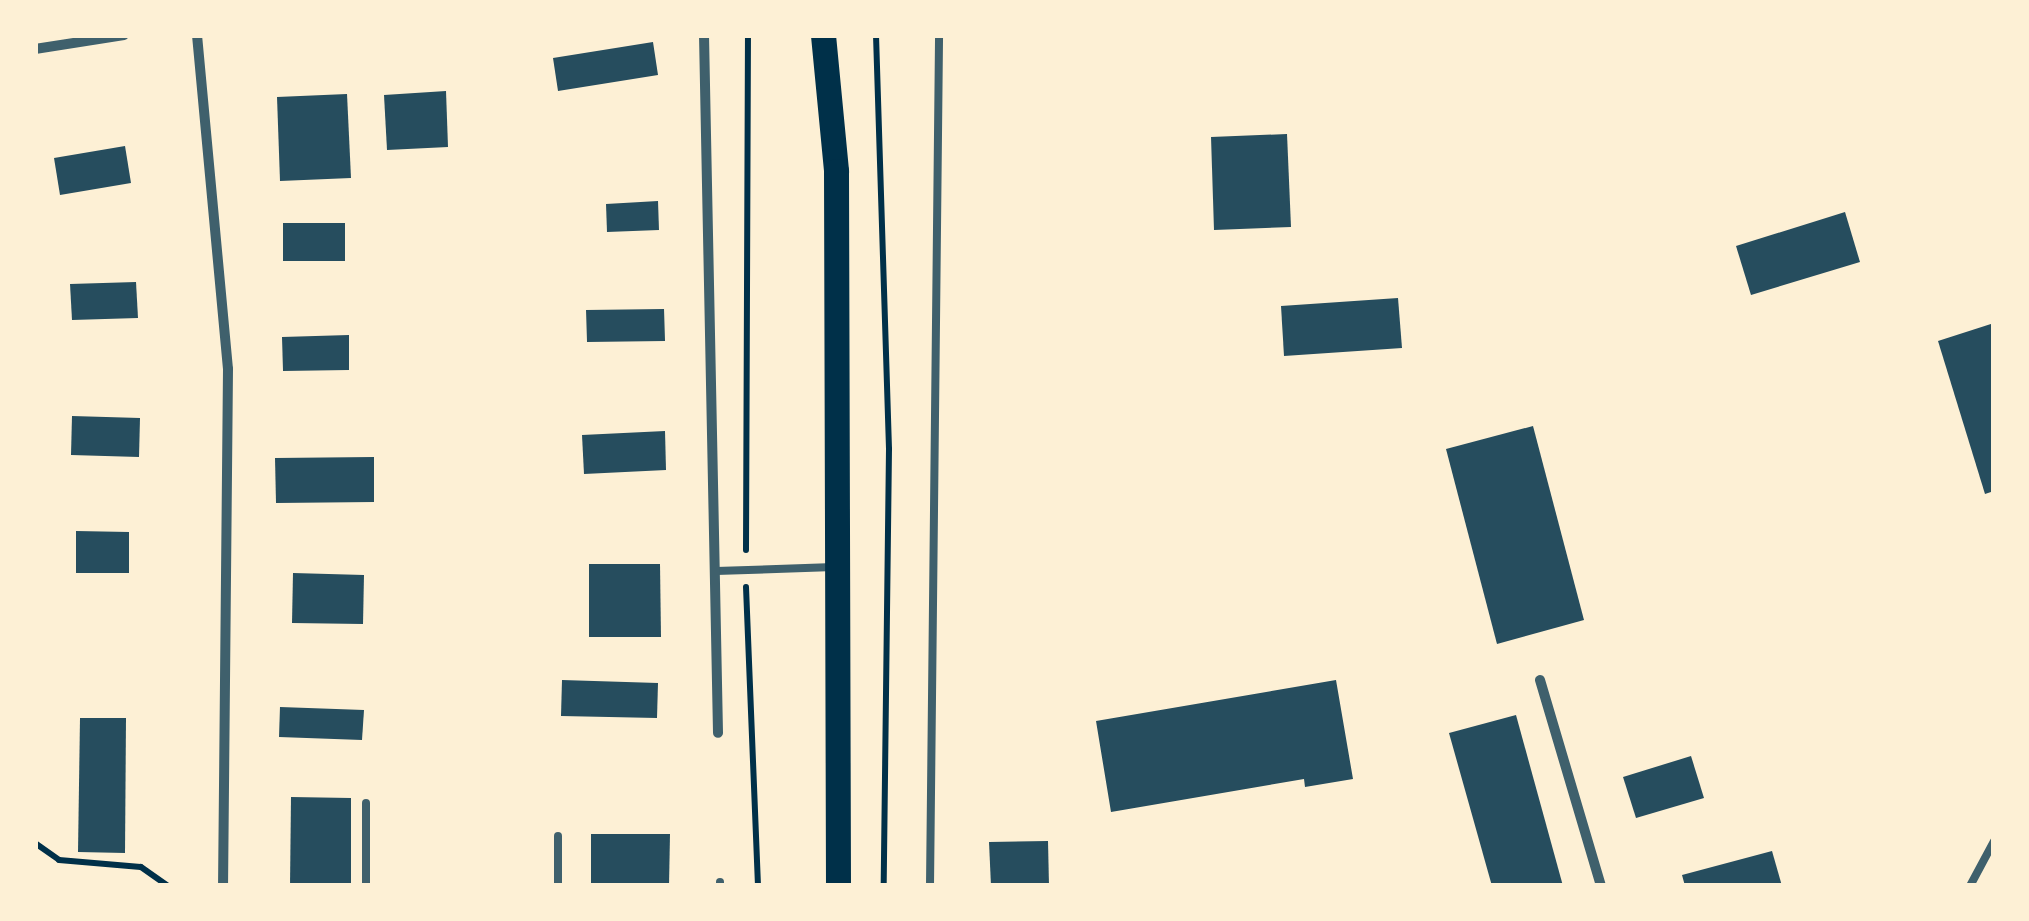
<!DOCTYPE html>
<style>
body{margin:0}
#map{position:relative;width:2029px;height:921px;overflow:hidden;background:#fdf0d5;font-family:Ubuntu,sans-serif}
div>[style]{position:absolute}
.building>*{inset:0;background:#264d5e}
.path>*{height:6px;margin:-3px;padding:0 3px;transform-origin:3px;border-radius:3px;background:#003049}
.service>*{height:8px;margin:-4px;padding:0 4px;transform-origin:4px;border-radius:4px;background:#3f606c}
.minor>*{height:10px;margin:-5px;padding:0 5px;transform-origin:5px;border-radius:5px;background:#3f606c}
.primary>*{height:25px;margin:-12.5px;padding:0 12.5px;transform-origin:12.5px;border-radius:12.5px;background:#003049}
span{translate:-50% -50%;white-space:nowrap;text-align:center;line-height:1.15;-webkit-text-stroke:8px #fdf0d5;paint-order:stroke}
.frame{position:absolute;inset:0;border:38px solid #fdf0d5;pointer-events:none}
</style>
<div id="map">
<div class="building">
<i style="clip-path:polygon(653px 42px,658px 75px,558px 91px,553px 58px)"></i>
<i style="clip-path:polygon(446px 91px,448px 147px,387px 150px,384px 95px)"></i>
<i style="clip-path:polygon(347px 94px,351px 178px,280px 181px,277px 97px)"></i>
<i style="clip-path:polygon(1287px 134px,1291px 227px,1214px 230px,1211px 137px)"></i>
<i style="clip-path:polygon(125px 146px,131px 183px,60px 195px,54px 158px)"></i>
<i style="clip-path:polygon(658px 201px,659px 230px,607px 232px,606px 204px)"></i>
<i style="clip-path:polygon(1845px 212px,1860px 262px,1751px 295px,1736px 246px)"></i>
<i style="clip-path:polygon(283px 223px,345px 223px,345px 261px,283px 261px)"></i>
<i style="clip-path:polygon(136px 282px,138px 318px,72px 320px,70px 284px)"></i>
<i style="clip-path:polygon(1398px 298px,1402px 348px,1284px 356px,1281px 306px)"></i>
<i style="clip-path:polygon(664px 309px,665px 341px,587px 342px,586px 310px)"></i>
<i style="clip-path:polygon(1994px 323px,1994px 491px,1985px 494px,1938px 341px)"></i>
<i style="clip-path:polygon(349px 335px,349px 370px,283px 371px,282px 337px)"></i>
<i style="clip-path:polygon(72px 416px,140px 418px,139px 457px,71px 455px)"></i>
<i style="clip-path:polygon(1533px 426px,1584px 620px,1497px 644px,1446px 449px)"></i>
<i style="clip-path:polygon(665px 431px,666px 470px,584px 474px,582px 435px)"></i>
<i style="clip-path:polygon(374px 457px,374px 502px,276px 503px,275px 458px)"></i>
<i style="clip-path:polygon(76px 531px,129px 532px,129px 573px,76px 573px)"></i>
<i style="clip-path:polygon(589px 564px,660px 564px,661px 637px,589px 637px)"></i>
<i style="clip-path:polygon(293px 573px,364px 575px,363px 624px,292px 623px)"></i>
<i style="clip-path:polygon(562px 680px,658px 683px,657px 718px,561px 716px)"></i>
<i style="clip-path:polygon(1336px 680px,1353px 779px,1305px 787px,1304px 779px,1111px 812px,1096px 721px)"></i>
<i style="clip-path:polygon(280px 707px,364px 710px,362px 740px,279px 737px)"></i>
<i style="clip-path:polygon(1516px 715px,1563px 886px,1492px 886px,1449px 733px)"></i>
<i style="clip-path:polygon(80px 718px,126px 718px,125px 853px,78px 852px)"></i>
<i style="clip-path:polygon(1691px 756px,1704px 798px,1636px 818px,1623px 777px)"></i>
<i style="clip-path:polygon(291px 797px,351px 798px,351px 886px,290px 886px)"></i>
<i style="clip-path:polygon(591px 834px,670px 834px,669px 886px,591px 886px)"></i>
<i style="clip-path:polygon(1048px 841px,1049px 886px,991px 886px,989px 842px)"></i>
<i style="clip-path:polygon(1772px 851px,1782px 886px,1685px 886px,1682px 875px)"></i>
</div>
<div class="path">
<i style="left:876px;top:35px;width:414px;rotate:88.2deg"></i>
<i style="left:889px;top:449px;width:437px;rotate:90.7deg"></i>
<i style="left:746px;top:550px;width:515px;rotate:-89.78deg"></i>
<i style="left:746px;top:587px;width:299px;rotate:87.7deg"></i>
<i style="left:35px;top:843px;width:29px;rotate:35deg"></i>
<i style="left:59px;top:860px;width:82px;rotate:4.9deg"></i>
<i style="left:141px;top:867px;width:33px;rotate:35deg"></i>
</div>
<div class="service">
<i style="left:716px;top:571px;width:118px;rotate:-1.9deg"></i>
<i style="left:720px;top:882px;width:4px;rotate:90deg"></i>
<i style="left:366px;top:886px;width:83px;rotate:-90deg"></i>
<i style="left:558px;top:886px;width:50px;rotate:-90deg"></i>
<i style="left:930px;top:886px;width:851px;rotate:-89.39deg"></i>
<i style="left:1970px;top:886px;width:51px;rotate:-61.9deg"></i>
</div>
<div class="minor">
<i style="left:197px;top:35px;width:335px;rotate:84.7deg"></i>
<i style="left:228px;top:369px;width:517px;rotate:90.55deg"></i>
<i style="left:704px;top:35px;width:698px;rotate:88.85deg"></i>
<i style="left:35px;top:49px;width:90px;rotate:-8.9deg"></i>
<i style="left:1540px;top:680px;width:215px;rotate:73.5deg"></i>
</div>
<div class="primary">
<i style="left:823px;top:35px;width:137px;rotate:84.5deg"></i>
<i style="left:836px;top:171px;width:715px;rotate:89.84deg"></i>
</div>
<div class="frame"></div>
</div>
